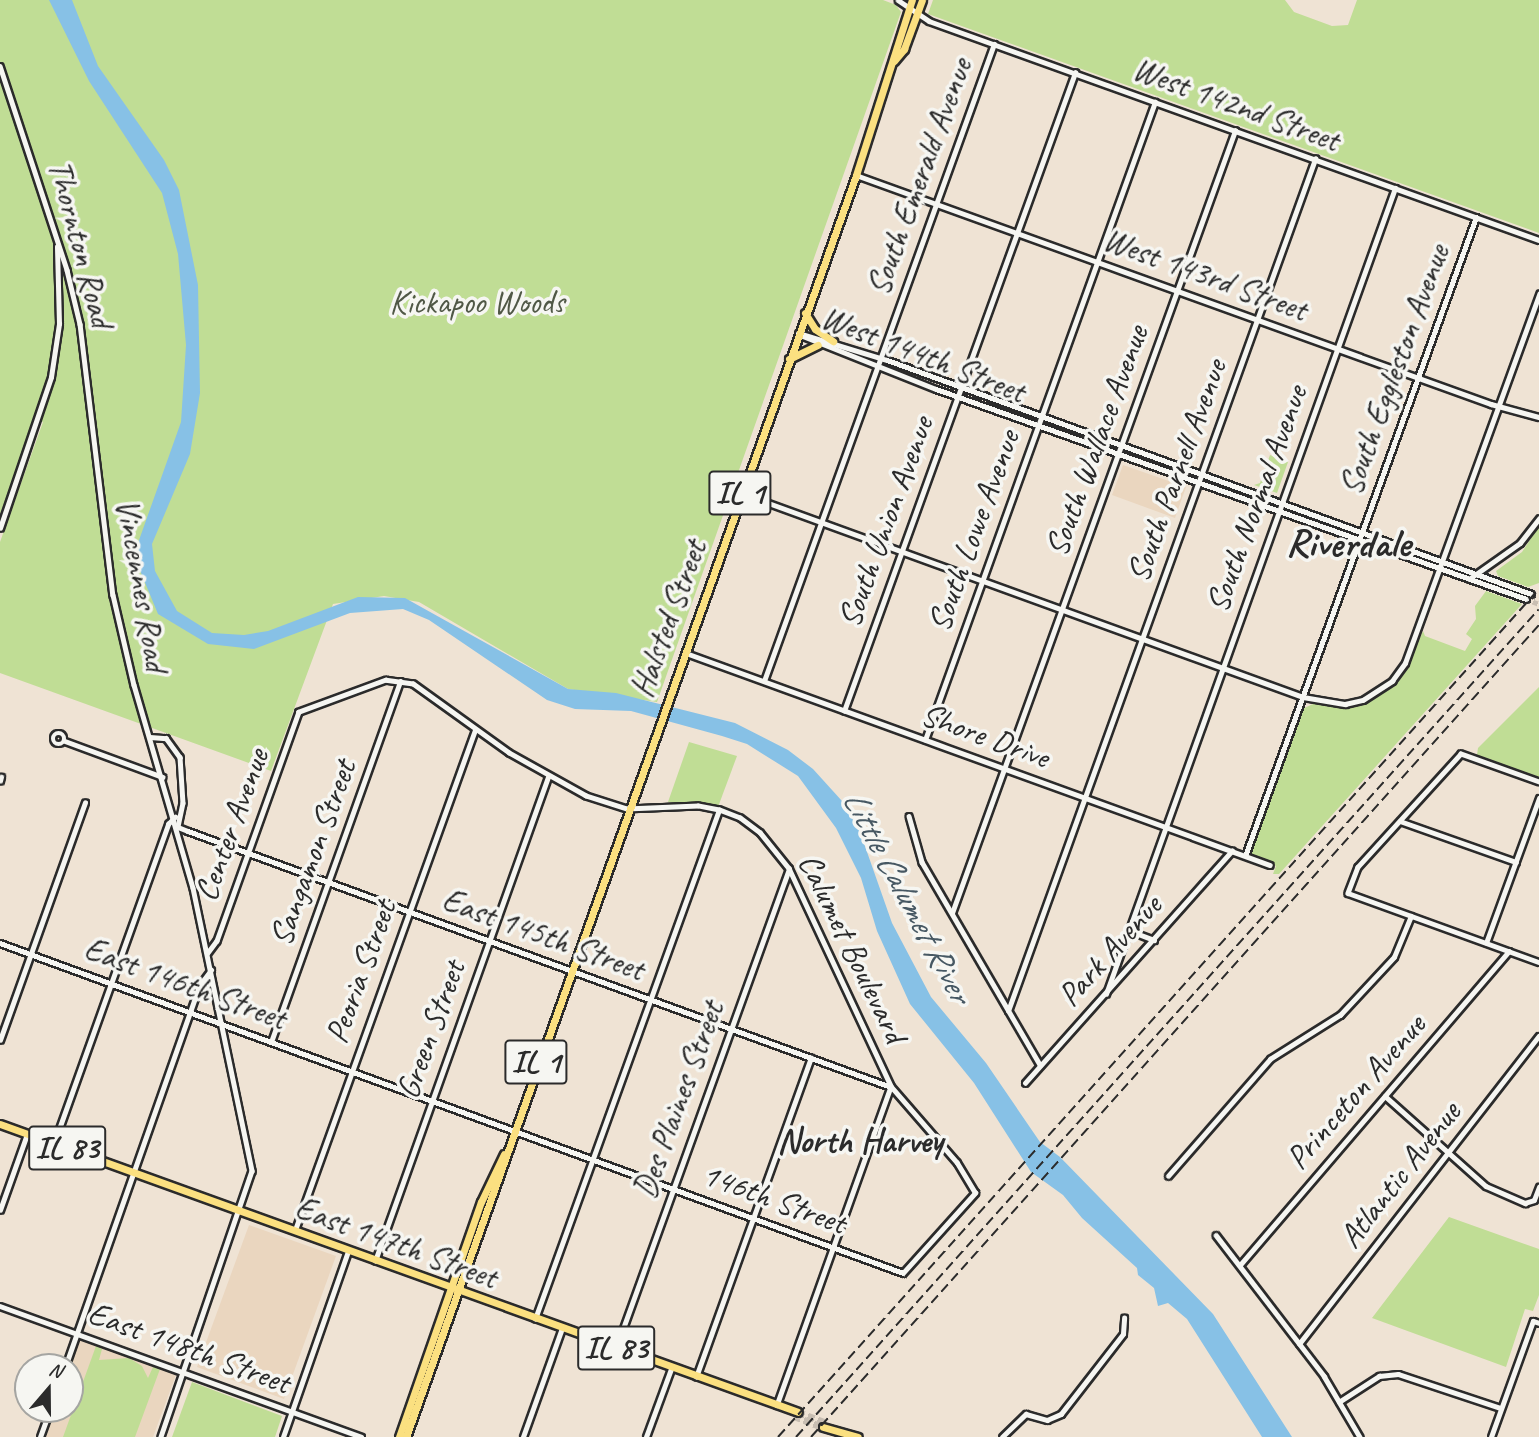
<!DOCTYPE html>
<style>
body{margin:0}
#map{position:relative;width:1539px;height:1437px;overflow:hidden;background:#efe3d4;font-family:Caveat,sans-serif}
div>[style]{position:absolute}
.built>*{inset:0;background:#ead6bf}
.green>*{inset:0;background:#c0dd95}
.water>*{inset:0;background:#87c1e6}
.tertiary-tunnel>*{height:5px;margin-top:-2.5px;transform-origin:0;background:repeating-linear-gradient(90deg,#c8beb2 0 5px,transparent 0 7.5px)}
.primary-tunnel>*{height:7px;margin-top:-3.5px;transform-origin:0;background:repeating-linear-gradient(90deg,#c8beb2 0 7px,transparent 0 10.5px)}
.roads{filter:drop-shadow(2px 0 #2b2b2b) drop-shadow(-2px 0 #2b2b2b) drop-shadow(0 2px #2b2b2b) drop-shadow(0 -2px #2b2b2b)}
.minor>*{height:4.5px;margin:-2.25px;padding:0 2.25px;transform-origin:2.25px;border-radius:2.25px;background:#f6f6f2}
.minor>.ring{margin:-2.25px;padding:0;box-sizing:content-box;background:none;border:4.5px solid #f6f6f2;border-radius:50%}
.tertiary>*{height:5px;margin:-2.5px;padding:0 2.5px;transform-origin:2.5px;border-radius:2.5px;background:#f6f6f2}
.primary>*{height:7px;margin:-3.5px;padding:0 3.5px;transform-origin:3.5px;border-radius:3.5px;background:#fbe080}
.rail>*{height:2px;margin-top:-1px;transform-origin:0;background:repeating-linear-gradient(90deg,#2b2b2b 0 10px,transparent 0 15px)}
span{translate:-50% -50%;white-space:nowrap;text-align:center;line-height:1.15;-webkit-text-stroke:7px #f6f6f2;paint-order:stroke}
.shield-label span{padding:2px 5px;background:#f6f6f2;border:2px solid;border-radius:5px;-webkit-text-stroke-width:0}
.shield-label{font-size:32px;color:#2b2b2b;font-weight:700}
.street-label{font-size:33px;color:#2b2b2b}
.park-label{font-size:33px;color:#505846}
.water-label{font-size:35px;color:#475863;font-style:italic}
.neighbourhood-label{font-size:35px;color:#2b2b2b;font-weight:700}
.district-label{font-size:40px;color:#2b2b2b;font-weight:700}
.north{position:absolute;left:14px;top:1353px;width:70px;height:70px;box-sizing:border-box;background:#f6f6f2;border:2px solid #a5a5a2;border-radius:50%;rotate:20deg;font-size:19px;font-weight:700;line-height:28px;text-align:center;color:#2b2b2b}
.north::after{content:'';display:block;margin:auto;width:24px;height:32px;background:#2b2b2b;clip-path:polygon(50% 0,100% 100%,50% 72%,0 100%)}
</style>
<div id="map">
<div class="built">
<i style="clip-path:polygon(1123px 465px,1186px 487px,1175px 518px,1112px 495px)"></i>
<i style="clip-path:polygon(249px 1225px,336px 1256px,284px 1399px,197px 1367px)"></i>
<i style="clip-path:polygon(80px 1337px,177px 1372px,153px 1437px,44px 1437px,54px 1409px,70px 1409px,69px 1367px)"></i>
</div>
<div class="green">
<i style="clip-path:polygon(0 0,883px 0,896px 5px,901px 12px,657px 702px,568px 689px,419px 602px,384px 596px,333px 604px,271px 771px,0 673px,0 542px,43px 422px,34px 419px,0 515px)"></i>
<i style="clip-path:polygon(933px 0,1285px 0,1294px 12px,1332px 26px,1348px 25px,1357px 0,1539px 0,1539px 233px,928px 14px)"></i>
<i style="clip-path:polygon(1270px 455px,1288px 462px,1277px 493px,1254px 485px,1260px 483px)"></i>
<i style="clip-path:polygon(1539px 526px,1539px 583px,1528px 587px,1498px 576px,1496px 571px,1522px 552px)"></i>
<i style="clip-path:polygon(1486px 591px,1522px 604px,1279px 874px,1273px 874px,1276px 866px,1250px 856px,1302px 709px,1313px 704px,1359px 706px,1382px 694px,1405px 670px,1423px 631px,1425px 636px,1465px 651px,1472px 639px,1466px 634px,1476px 619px,1475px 606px)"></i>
<i style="clip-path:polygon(1539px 687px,1539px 777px,1477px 755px,1478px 748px)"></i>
<i style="clip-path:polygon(689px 742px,737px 756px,718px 807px,668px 802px)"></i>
<i style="clip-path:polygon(1449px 1217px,1539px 1249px,1539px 1295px,1533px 1311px,1525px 1309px,1506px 1367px,1372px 1318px)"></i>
<i style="clip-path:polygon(96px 1346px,102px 1349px,99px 1360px,129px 1358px,142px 1366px,148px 1378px,153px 1367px,160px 1369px,135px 1437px,63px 1437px)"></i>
<i style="clip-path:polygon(192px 1382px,282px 1416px,275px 1437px,172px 1437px)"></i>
</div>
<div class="water">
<i style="clip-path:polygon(49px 0,72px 0,98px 66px,164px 160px,179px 190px,198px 285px,200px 393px,190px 454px,152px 544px,155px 571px,177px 611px,212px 633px,244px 635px,268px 631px,358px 597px,405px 598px,568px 689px,616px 693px,735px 723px,788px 750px,813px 769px,842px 801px,860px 832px,892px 923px,931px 997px,986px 1063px,1040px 1142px,1060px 1157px,1213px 1314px,1292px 1437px,1262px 1437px,1187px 1319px,1168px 1303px,1158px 1306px,1154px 1288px,1138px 1275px,1137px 1268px,1082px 1218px,1063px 1195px,1031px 1172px,974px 1083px,910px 1004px,877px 931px,861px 878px,836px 828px,798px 776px,747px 744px,722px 736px,631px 711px,575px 709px,547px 700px,429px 620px,403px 609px,350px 613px,254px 649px,208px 644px,158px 614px,139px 568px,138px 543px,181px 422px,186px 345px,178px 254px,162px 193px,89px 81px)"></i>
</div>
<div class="tertiary-tunnel">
<i style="left:1526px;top:599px;width:14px;rotate:21deg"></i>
</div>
<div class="primary-tunnel">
<i style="left:798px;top:1412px;width:31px;rotate:21deg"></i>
<i style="left:794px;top:1416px;width:31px;rotate:21deg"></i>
</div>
<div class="roads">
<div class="minor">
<i style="left:898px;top:0;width:37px;rotate:34deg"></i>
<i style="left:929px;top:21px;width:648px;rotate:19.75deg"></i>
<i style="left:0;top:66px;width:215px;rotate:71.8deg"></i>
<i style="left:67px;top:270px;width:56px;rotate:76.5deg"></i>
<i style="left:80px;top:324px;width:273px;rotate:83.1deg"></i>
<i style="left:113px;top:595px;width:92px;rotate:76.9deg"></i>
<i style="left:134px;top:685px;width:211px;rotate:73.8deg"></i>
<i style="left:193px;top:888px;width:289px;rotate:78.2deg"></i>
<i style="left:252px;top:1171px;width:281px;rotate:108.9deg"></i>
<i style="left:856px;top:175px;width:675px;rotate:19.83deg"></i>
<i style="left:1491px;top:404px;width:50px;rotate:15.2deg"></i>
<i style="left:741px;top:493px;width:598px;rotate:19.95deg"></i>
<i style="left:1303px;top:697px;width:43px;rotate:9.5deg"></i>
<i style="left:1345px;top:704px;width:18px;rotate:-13deg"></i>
<i style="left:1363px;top:700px;width:35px;rotate:-33deg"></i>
<i style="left:1392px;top:681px;width:22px;rotate:-54deg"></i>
<i style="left:1405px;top:663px;width:393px;rotate:-70deg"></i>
<i style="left:0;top:528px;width:159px;rotate:-71.3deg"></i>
<i style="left:51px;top:377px;width:54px;rotate:-81.4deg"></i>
<i style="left:59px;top:324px;width:77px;rotate:-91.5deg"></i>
<i style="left:1469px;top:579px;width:62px;rotate:-35.2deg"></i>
<i style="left:1520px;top:543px;width:31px;rotate:-52deg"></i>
<i style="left:686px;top:653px;width:621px;rotate:19.95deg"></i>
<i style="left:764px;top:681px;width:677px;rotate:-70.15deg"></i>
<i style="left:844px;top:711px;width:679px;rotate:-70.1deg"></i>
<i class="ring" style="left:53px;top:733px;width:7.5px;height:7.5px"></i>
<i style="left:150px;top:737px;width:16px;rotate:4deg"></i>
<i style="left:166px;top:738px;width:24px;rotate:54deg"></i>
<i style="left:180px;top:757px;width:46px;rotate:86.3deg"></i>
<i style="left:183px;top:803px;width:25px;rotate:102deg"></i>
<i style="left:178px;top:827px;width:11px;rotate:22deg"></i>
<i style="left:188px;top:831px;width:748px;rotate:20.01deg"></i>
<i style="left:891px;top:1087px;width:338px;rotate:109.7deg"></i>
<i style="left:925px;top:740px;width:678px;rotate:-70.18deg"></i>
<i style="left:65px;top:741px;width:104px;rotate:20.2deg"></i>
<i style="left:0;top:781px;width:4px;rotate:-76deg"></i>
<i style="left:1539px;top:782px;width:83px;rotate:-160.3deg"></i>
<i style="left:1461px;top:754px;width:153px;rotate:132.3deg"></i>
<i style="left:1358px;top:867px;width:28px;rotate:111deg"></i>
<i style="left:1348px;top:893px;width:203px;rotate:19.9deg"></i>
<i style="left:909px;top:816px;width:48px;rotate:74.2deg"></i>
<i style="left:922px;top:862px;width:235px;rotate:59.8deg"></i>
<i style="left:1400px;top:821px;width:123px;rotate:19.5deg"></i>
<i style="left:1245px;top:856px;width:679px;rotate:-70.12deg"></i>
<i style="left:952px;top:913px;width:832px;rotate:-70.11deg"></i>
<i style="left:1128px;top:930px;width:28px;rotate:21deg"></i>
<i style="left:0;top:943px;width:961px;rotate:20.07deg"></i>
<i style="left:903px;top:1273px;width:108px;rotate:-48deg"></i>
<i style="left:975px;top:1193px;width:35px;rotate:-121deg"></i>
<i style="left:957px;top:1163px;width:101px;rotate:-131deg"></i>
<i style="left:891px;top:1087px;width:241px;rotate:-115.1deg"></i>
<i style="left:789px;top:869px;width:46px;rotate:-128.9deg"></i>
<i style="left:760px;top:833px;width:25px;rotate:-143deg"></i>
<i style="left:740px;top:818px;width:22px;rotate:-159deg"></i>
<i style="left:719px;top:810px;width:21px;rotate:-169deg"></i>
<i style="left:698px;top:806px;width:71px;rotate:177.6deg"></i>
<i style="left:627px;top:809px;width:43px;rotate:-162.4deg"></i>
<i style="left:586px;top:796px;width:88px;rotate:-150.8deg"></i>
<i style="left:509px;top:753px;width:118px;rotate:-144.3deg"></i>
<i style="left:413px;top:684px;width:27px;rotate:-172deg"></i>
<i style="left:386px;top:680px;width:93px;rotate:159.8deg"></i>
<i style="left:299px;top:712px;width:243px;rotate:109.7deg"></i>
<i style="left:217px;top:941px;width:15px;rotate:127deg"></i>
<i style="left:1486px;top:943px;width:154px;rotate:-69.9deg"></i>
<i style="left:1106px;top:994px;width:856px;rotate:-70.27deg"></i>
<i style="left:1008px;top:1011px;width:906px;rotate:-70.18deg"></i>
<i style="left:0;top:1040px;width:252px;rotate:-70.3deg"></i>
<i style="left:271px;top:1042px;width:383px;rotate:-70.3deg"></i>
<i style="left:1025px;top:1083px;width:311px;rotate:-48.3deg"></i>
<i style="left:1385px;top:1096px;width:135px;rotate:41.7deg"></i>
<i style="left:1486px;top:1186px;width:43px;rotate:23.6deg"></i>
<i style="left:1525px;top:1203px;width:9px;rotate:-18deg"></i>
<i style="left:1534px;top:1200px;width:14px;rotate:-69deg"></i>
<i style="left:54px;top:1143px;width:339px;rotate:-70.3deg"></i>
<i style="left:168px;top:824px;width:10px;rotate:-45deg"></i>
<i style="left:1168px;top:1176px;width:155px;rotate:-48.9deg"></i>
<i style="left:1270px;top:1059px;width:83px;rotate:-32.2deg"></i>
<i style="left:1340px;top:1015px;width:79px;rotate:-47deg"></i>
<i style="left:1394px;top:957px;width:44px;rotate:-67.5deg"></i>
<i style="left:0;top:1210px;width:81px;rotate:-70.4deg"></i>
<i style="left:295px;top:1230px;width:531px;rotate:-70.2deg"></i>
<i style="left:1216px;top:1235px;width:178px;rotate:52.5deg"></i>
<i style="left:1324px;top:1376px;width:71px;rotate:59.5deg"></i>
<i style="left:375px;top:1261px;width:514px;rotate:-70.33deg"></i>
<i style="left:1240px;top:1265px;width:413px;rotate:-49.4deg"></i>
<i style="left:0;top:1306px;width:384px;rotate:19.9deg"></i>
<i style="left:535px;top:1319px;width:541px;rotate:-70.13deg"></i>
<i style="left:1299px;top:1344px;width:390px;rotate:-52.1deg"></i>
<i style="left:616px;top:1348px;width:509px;rotate:-70.14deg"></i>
<i style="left:65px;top:1367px;width:404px;rotate:-70.6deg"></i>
<i style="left:199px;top:986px;width:20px;rotate:-53deg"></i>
<i style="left:696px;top:1377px;width:339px;rotate:-70.2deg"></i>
<i style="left:1339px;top:1402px;width:48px;rotate:-33deg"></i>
<i style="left:1379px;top:1376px;width:19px;rotate:-6deg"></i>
<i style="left:1398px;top:1374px;width:108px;rotate:18.3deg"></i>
<i style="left:40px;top:1437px;width:30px;rotate:-70deg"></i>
<i style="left:283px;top:1437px;width:197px;rotate:-70.7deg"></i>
<i style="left:523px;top:1437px;width:116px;rotate:-70.3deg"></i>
<i style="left:646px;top:1437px;width:72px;rotate:-69.8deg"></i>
<i style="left:1002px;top:1437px;width:33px;rotate:-44deg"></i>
<i style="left:1026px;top:1414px;width:22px;rotate:16deg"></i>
<i style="left:1047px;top:1420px;width:15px;rotate:-23deg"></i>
<i style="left:1061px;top:1414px;width:101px;rotate:-52.2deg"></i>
<i style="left:1123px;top:1334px;width:16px;rotate:-86deg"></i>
<i style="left:1491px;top:1437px;width:123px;rotate:-70.1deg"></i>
<i style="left:1533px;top:1321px;width:6px;rotate:18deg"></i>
</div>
<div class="tertiary">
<i style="left:798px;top:333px;width:93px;rotate:16.9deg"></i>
<i style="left:887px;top:360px;width:685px;rotate:19.97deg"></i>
<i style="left:800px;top:335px;width:146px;rotate:21.7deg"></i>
<i style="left:936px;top:389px;width:626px;rotate:19.59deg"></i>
</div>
<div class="primary">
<i style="left:894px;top:61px;width:16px;rotate:-50deg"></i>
<i style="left:904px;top:49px;width:52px;rotate:-69.8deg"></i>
<i style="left:805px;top:313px;width:19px;rotate:58deg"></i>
<i style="left:815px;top:329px;width:22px;rotate:34deg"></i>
<i style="left:789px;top:359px;width:32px;rotate:-26deg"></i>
<i style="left:0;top:1124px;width:848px;rotate:19.84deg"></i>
<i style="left:823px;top:1427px;width:36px;rotate:16deg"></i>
<i style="left:399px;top:1437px;width:249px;rotate:-70.8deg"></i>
<i style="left:481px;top:1202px;width:53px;rotate:-64.4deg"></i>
<i style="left:406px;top:1437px;width:1340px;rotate:-70.37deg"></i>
<i style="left:856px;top:175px;width:184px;rotate:-72.3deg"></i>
</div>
</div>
<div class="rail">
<i style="left:778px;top:1437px;width:1139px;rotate:-48.1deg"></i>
<i style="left:796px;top:1437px;width:1112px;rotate:-48.1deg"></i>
<i style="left:811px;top:1437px;width:1091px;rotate:-48.12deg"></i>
</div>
<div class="shield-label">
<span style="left:740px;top:493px">IL 1</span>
<span style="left:536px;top:1062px">IL 1</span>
<span style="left:67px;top:1148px">IL 83</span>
<span style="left:616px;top:1348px">IL 83</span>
</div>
<div class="street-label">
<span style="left:1236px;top:105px;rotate:20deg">West 142nd Street</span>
<span style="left:920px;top:177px;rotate:-70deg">South Emerald Avenue</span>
<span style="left:80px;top:244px;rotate:75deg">Thornton Road</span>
<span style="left:1205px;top:275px;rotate:20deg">West 143rd Street</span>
<span style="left:923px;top:355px;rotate:21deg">West 144th Street</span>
<span style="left:1395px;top:370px;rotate:-70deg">South Eggleston Avenue</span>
<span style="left:1097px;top:441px;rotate:-70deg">South Wallace Avenue</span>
<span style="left:1177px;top:471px;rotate:-70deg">South Parnell Avenue</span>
<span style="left:1257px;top:499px;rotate:-70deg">South Normal Avenue</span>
<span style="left:886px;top:522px;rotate:-70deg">South Union Avenue</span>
<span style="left:974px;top:531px;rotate:-70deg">South Lowe Avenue</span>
<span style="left:141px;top:585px;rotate:80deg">Vincennes Road</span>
<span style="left:669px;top:619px;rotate:-70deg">Halsted Street</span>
<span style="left:985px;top:736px;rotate:20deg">Shore Drive</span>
<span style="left:232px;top:825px;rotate:-70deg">Center Avenue</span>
<span style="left:313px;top:853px;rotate:-70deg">Sangamon Street</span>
<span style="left:543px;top:935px;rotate:20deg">East 145th Street</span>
<span style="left:852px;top:948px;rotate:64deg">Calumet Boulevard</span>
<span style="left:1110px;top:951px;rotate:-48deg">Park Avenue</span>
<span style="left:361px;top:972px;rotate:-70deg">Peoria Street</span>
<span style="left:185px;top:984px;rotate:20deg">East 146th Street</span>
<span style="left:431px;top:1030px;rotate:-70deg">Green Street</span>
<span style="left:1356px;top:1092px;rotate:-49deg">Princeton Avenue</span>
<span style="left:679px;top:1100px;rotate:-70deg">Des Plaines Street</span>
<span style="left:1400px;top:1175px;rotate:-52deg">Atlantic Avenue</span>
<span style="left:774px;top:1199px;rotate:20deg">146th Street</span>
<span style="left:396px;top:1243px;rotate:20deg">East 147th Street</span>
<span style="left:189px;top:1348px;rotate:20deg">East 148th Street</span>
</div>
<div class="park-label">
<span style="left:477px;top:303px">Kickapoo Woods</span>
</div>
<div class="water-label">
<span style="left:907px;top:896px;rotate:62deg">Little Calumet River</span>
</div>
<div class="neighbourhood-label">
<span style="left:860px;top:1141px">North Harvey</span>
</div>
<div class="district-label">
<span style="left:1348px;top:543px">Riverdale</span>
</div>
<div class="north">N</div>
</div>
